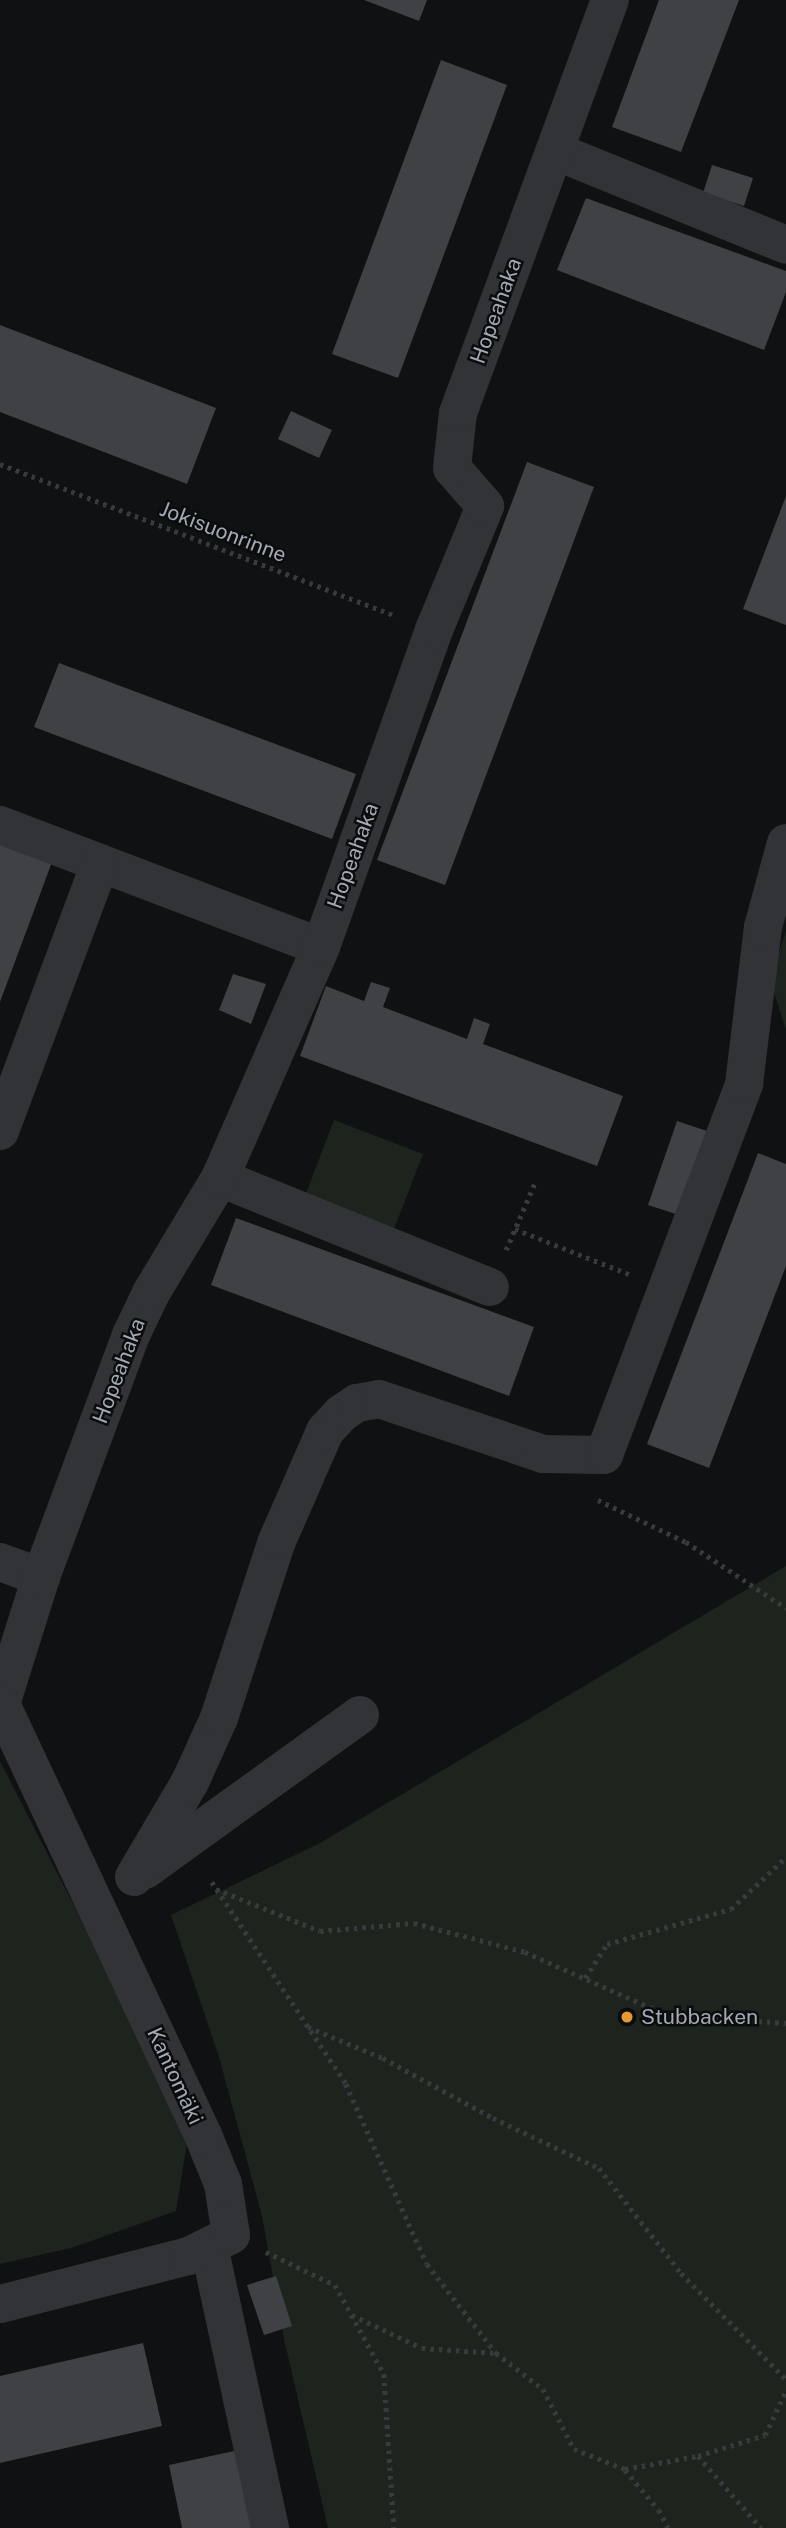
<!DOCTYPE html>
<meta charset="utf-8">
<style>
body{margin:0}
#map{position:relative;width:786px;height:2528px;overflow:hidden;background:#101112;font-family:"Public Sans",sans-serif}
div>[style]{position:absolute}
.green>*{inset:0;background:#1d241d}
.building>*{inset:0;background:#3f4145}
.path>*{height:4.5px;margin-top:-2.25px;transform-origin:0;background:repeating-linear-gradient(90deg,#383a3d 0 3.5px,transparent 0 8.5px)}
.minor>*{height:38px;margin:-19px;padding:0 19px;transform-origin:19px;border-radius:19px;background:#323336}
.dots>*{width:19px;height:19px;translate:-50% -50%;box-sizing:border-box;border:4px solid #0b0c0d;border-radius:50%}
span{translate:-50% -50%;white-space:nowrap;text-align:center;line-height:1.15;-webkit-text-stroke:5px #0b0c0d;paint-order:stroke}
.street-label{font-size:21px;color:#a2a9b2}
.poi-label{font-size:21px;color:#a2a9b2}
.left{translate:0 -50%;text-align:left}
</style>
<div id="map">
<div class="green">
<i style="clip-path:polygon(786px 931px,786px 1030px,770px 980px)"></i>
<i style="clip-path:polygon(334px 1120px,423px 1154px,394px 1229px,305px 1196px)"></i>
<i style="clip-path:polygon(786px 1566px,786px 2528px,328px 2528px,284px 2339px,262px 2216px,219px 2057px,171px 1915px,320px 1843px)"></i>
<i style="clip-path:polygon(0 1761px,136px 2027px,187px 2143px,176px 2211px,71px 2248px,0 2264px)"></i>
</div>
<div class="building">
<i style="clip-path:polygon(364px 0,427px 0,419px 21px)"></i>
<i style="clip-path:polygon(659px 0,739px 0,681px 152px,612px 127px)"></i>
<i style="clip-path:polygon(441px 60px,507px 85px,398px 378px,332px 354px)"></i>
<i style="clip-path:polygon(712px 165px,753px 178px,744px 206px,703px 193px)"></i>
<i style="clip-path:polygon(586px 198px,786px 271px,786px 292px,764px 350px,557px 270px)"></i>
<i style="clip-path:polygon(0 325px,216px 408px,187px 484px,0 412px)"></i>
<i style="clip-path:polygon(291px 411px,332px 430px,319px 458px,278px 439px)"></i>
<i style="clip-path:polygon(527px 462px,594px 487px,445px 885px,377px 860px)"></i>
<i style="clip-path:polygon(786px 496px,786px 625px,743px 609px)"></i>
<i style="clip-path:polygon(59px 663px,356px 774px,332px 839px,34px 727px)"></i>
<i style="clip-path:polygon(0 844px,52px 862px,0 1002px)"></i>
<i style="clip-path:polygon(233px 974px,266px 984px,251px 1024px,219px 1010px)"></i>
<i style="clip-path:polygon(371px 982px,390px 988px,383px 1007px,467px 1039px,474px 1018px,490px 1024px,483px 1044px,623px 1096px,597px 1166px,300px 1056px,326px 986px,364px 1001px)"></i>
<i style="clip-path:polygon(677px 1121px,710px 1132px,682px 1216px,648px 1205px)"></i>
<i style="clip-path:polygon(758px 1153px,786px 1164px,786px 1266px,709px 1468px,647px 1444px)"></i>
<i style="clip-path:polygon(236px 1218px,534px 1327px,509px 1396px,211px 1285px)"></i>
<i style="clip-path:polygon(276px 2276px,292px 2326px,264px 2335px,247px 2285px)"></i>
<i style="clip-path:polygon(143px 2343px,162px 2426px,0 2463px,0 2376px)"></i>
<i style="clip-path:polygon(239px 2450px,256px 2528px,182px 2528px,169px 2465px)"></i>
</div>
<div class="path">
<i style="left:0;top:464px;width:425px;rotate:21deg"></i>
<i style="left:515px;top:1229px;width:125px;rotate:21.6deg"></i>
<i style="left:506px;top:1250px;width:76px;rotate:-66.8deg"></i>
<i style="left:598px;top:1500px;width:98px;rotate:25.5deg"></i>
<i style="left:686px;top:1542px;width:120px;rotate:33.4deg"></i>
<i style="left:212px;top:1882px;width:242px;rotate:56.4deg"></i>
<i style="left:346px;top:2084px;width:197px;rotate:65.8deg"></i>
<i style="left:427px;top:2264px;width:113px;rotate:52.2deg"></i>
<i style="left:216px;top:1889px;width:112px;rotate:22deg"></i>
<i style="left:320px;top:1931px;width:94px;rotate:-4.9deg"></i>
<i style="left:414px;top:1923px;width:115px;rotate:14.6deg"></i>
<i style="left:525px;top:1952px;width:153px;rotate:23.9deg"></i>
<i style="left:665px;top:2014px;width:121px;rotate:4.3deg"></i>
<i style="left:585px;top:1978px;width:40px;rotate:-57.1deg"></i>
<i style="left:607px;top:1944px;width:129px;rotate:-15.8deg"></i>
<i style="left:731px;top:1909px;width:76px;rotate:-43.4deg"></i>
<i style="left:308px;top:2027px;width:81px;rotate:22.5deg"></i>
<i style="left:383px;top:2058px;width:125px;rotate:28.6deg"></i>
<i style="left:493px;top:2118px;width:117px;rotate:25.3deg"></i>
<i style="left:599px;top:2168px;width:133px;rotate:52deg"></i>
<i style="left:681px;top:2273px;width:149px;rotate:45.3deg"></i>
<i style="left:266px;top:2252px;width:76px;rotate:25.6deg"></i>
<i style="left:335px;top:2285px;width:102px;rotate:61.2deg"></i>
<i style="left:384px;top:2374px;width:154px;rotate:86.3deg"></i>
<i style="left:352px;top:2315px;width:77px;rotate:25.2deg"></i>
<i style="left:422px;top:2348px;width:74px;rotate:3.9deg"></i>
<i style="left:496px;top:2353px;width:59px;rotate:37.5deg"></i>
<i style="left:543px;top:2389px;width:68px;rotate:62.7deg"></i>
<i style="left:574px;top:2449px;width:55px;rotate:21.4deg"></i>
<i style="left:625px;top:2469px;width:74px;rotate:-10.1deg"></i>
<i style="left:698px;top:2456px;width:70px;rotate:-17.4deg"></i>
<i style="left:765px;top:2435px;width:49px;rotate:-64.5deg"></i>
<i style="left:698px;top:2456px;width:96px;rotate:48.8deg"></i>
<i style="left:625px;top:2470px;width:52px;rotate:49.6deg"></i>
<i style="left:659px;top:2510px;width:20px;rotate:63deg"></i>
</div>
<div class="minor">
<i style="left:555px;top:151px;width:249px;rotate:22.1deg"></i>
<i style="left:0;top:825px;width:343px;rotate:20.8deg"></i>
<i style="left:0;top:1131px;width:286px;rotate:-69.5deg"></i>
<i style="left:220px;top:1178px;width:291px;rotate:22deg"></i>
<i style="left:0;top:1562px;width:44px;rotate:20.1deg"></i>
<i style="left:1px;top:1704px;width:133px;rotate:-72.5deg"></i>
<i style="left:41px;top:1577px;width:258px;rotate:-69.6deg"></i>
<i style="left:131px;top:1335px;width:47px;rotate:-64.5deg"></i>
<i style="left:151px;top:1293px;width:134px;rotate:-59deg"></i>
<i style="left:220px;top:1178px;width:252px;rotate:-66.4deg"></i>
<i style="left:321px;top:947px;width:337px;rotate:-70.4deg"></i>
<i style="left:434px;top:630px;width:134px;rotate:-67.6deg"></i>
<i style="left:485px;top:506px;width:50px;rotate:-131deg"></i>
<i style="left:452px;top:468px;width:55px;rotate:-83.8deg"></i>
<i style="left:458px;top:413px;width:440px;rotate:-69.8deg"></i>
<i style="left:145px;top:1870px;width:265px;rotate:-35.8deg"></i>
<i style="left:134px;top:1877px;width:110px;rotate:-59.5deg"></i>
<i style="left:190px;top:1782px;width:70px;rotate:-65.6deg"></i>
<i style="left:219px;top:1718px;width:186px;rotate:-71.9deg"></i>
<i style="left:277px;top:1541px;width:120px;rotate:-66.4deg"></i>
<i style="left:325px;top:1431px;width:25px;rotate:-47deg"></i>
<i style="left:342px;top:1413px;width:18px;rotate:-34deg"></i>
<i style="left:357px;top:1403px;width:22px;rotate:-10deg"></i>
<i style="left:379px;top:1399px;width:173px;rotate:18.5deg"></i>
<i style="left:543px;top:1454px;width:61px;rotate:0.9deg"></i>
<i style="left:604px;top:1455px;width:397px;rotate:-69.3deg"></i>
<i style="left:744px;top:1084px;width:158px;rotate:-83.1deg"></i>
<i style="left:763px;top:927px;width:87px;rotate:-74.7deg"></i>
<i style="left:209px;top:2246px;width:289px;rotate:77.8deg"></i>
<i style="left:0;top:2304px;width:195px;rotate:-14.3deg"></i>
<i style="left:189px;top:2256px;width:47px;rotate:-26.6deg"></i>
<i style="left:231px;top:2235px;width:52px;rotate:-98.9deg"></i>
<i style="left:223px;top:2184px;width:53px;rotate:-112.2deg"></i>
<i style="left:203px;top:2135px;width:476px;rotate:-115.1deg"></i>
</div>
<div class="dots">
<i style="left:627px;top:2017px;background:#e79833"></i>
</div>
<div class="street-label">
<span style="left:496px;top:311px;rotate:-70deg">Hopeahaka</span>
<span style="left:223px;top:532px;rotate:21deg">Jokisuonrinne</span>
<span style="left:353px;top:856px;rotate:-70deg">Hopeahaka</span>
<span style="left:119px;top:1371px;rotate:-69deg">Hopeahaka</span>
<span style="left:175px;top:2076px;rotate:65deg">Kantomäki</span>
</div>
<div class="poi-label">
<span class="left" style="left:641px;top:2017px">Stubbacken</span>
</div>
</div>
